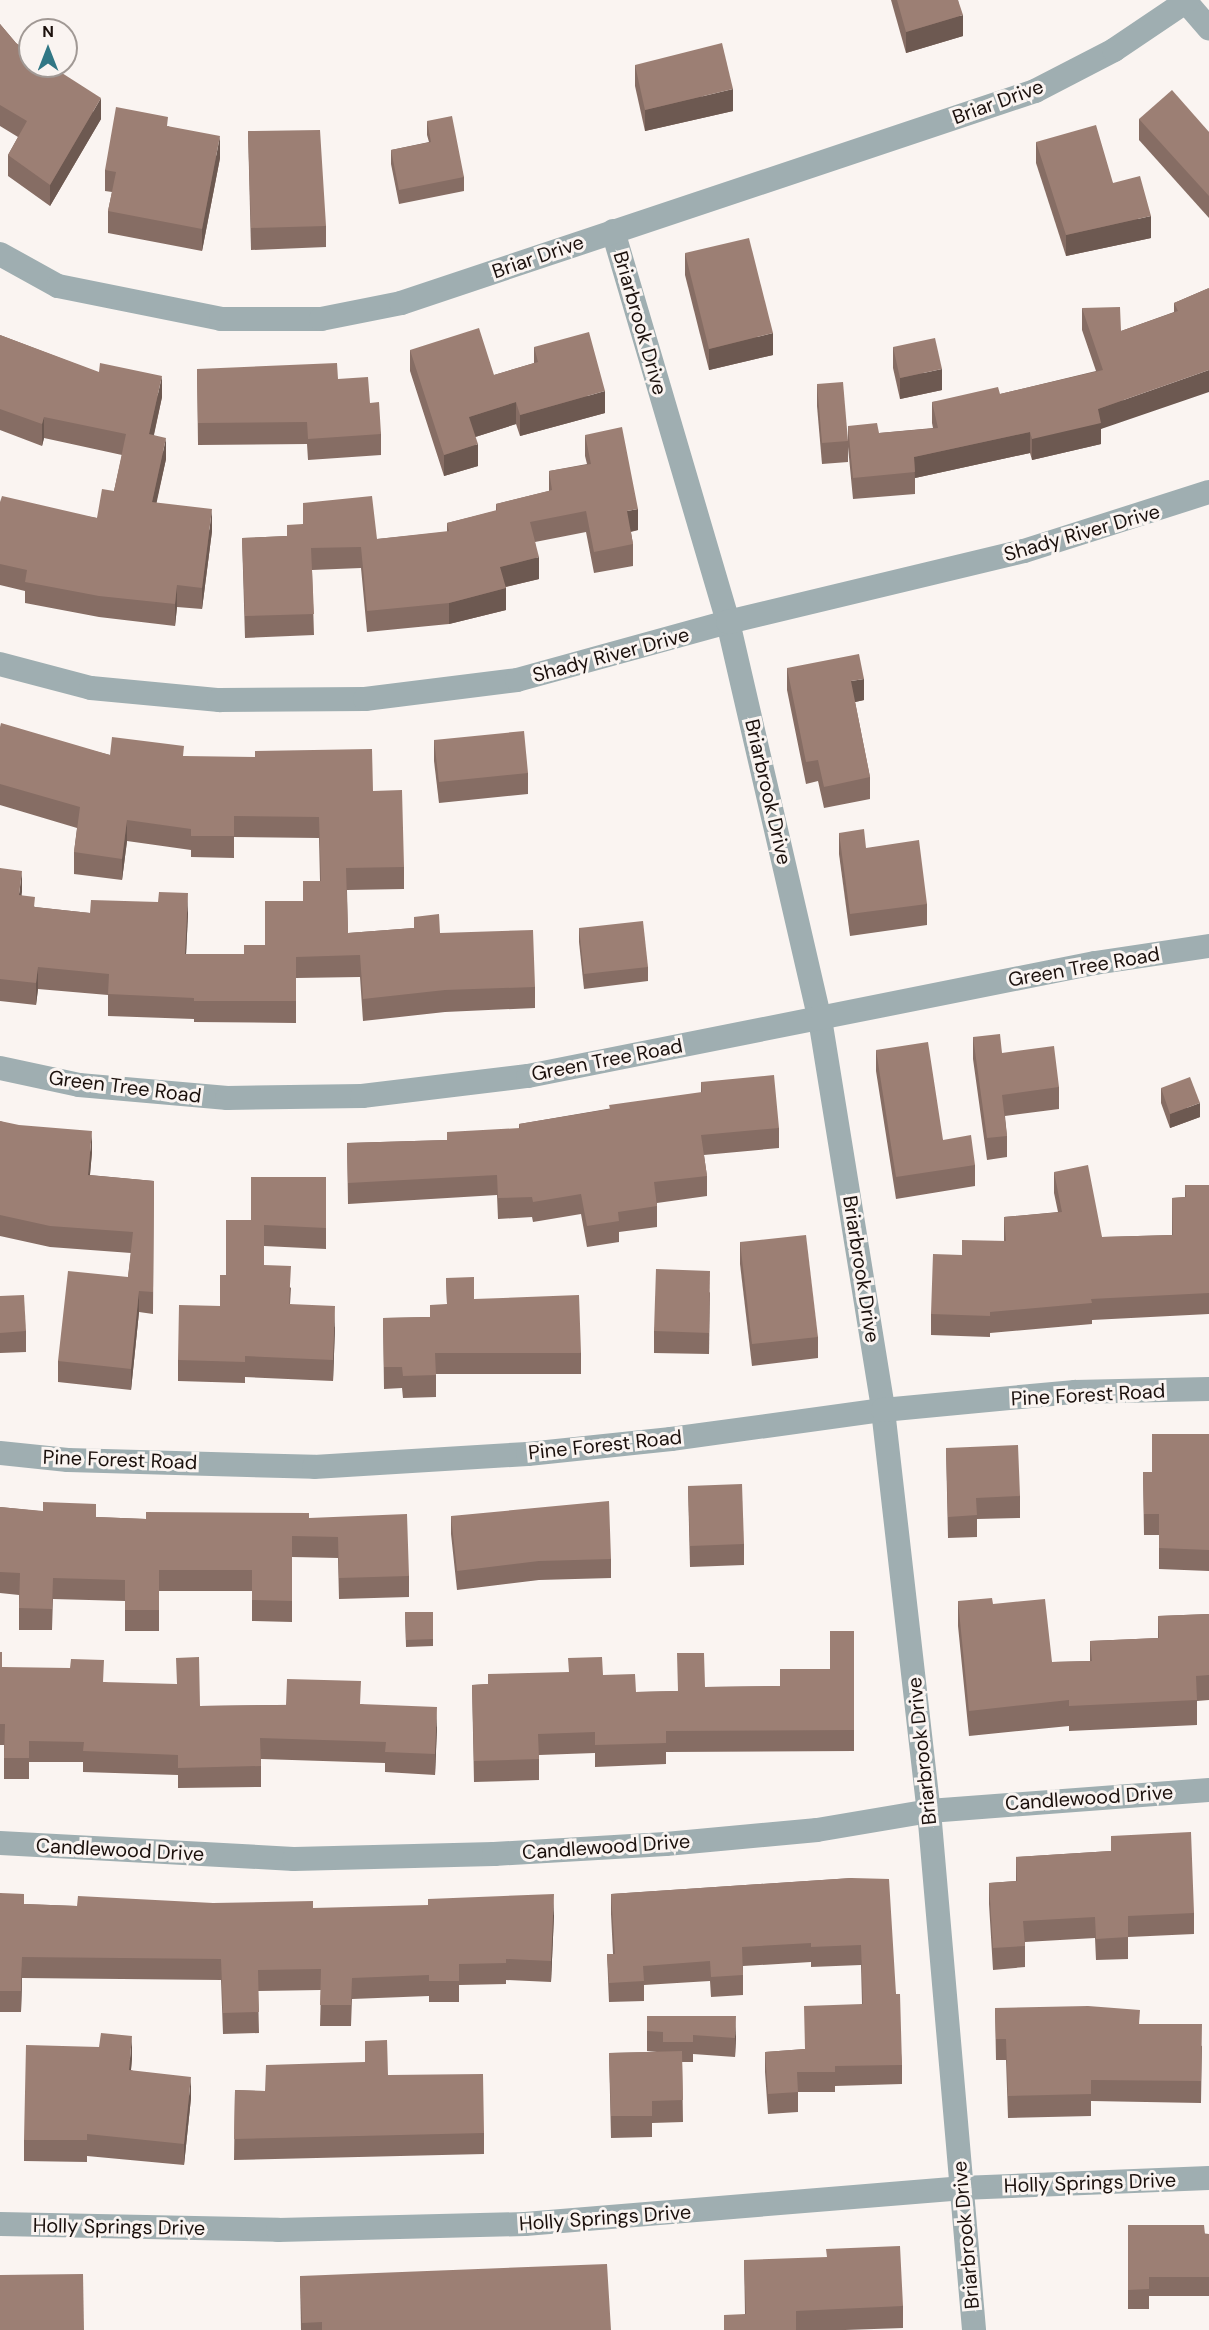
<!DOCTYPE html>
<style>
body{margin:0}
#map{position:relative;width:1209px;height:2330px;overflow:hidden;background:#faf4f1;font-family:"DM Sans",sans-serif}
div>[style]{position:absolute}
.minor>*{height:24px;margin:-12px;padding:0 12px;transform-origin:12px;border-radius:12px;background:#9faeb1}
.wall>*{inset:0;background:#866d64}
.shaded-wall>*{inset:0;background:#6d5951}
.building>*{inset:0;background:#9c7f74}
span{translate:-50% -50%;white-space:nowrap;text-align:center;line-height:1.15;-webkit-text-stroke:6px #faf4f1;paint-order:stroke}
.street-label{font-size:20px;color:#1b100c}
.north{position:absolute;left:18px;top:18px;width:60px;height:60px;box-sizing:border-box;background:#faf4f1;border:2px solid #a19995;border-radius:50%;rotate:0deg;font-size:16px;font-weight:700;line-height:24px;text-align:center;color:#1b100c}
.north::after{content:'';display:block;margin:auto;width:21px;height:27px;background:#317785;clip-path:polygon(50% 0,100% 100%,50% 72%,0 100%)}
</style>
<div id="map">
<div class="minor">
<i style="left:1186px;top:2px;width:35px;rotate:49deg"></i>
<i style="left:613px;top:231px;width:408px;rotate:73.6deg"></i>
<i style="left:728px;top:622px;width:408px;rotate:77deg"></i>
<i style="left:820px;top:1019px;width:396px;rotate:80.8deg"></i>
<i style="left:883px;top:1410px;width:404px;rotate:83.5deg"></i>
<i style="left:929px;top:1811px;width:521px;rotate:85.04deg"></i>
<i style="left:0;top:254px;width:66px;rotate:28.9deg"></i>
<i style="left:58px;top:286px;width:166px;rotate:11.4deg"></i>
<i style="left:221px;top:319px;width:100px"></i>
<i style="left:321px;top:319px;width:82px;rotate:-11.3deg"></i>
<i style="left:401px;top:303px;width:669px;rotate:-18.49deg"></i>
<i style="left:1035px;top:91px;width:89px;rotate:-27.4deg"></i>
<i style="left:1114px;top:50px;width:89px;rotate:-34deg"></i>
<i style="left:0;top:664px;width:94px;rotate:14.8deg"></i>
<i style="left:91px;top:688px;width:129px;rotate:5.4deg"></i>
<i style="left:219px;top:700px;width:146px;rotate:-0.4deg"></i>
<i style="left:365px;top:699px;width:153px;rotate:-7.1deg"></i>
<i style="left:517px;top:680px;width:219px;rotate:-15.4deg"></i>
<i style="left:728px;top:622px;width:304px;rotate:-13.5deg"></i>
<i style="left:1024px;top:551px;width:194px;rotate:-17.7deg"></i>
<i style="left:0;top:1068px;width:81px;rotate:12.1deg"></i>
<i style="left:79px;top:1085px;width:149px;rotate:5deg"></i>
<i style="left:227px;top:1098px;width:135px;rotate:-0.8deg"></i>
<i style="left:362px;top:1096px;width:167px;rotate:-6.9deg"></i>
<i style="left:528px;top:1076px;width:578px;rotate:-11.27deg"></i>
<i style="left:1095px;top:963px;width:115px;rotate:-8.5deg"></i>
<i style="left:0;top:1453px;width:68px;rotate:5.9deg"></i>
<i style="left:68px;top:1460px;width:246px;rotate:1.6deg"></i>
<i style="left:314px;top:1467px;width:214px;rotate:-3.5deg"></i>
<i style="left:528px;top:1454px;width:144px;rotate:-6deg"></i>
<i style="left:671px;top:1439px;width:214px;rotate:-7.8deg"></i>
<i style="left:883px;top:1410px;width:193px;rotate:-5.4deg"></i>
<i style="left:1075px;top:1392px;width:134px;rotate:-1.3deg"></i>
<i style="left:0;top:1843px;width:294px;rotate:3.1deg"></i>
<i style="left:294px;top:1859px;width:200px;rotate:-1.4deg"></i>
<i style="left:494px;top:1854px;width:172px;rotate:-3.3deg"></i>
<i style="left:666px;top:1844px;width:152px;rotate:-5.3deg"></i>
<i style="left:817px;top:1830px;width:114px;rotate:-9.6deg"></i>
<i style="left:929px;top:1811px;width:281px;rotate:-4.3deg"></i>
<i style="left:0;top:2224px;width:278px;rotate:1.2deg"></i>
<i style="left:278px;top:2230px;width:247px;rotate:-1.4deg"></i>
<i style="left:525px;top:2224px;width:437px;rotate:-4.7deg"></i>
<i style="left:961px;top:2188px;width:248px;rotate:-2.3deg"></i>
</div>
<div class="wall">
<i style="clip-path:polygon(891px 0,958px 0,963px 36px,906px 53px)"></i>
<i style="clip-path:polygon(0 24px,16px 43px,101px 119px,50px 206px,8px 176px,8px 155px,18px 137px,0 126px)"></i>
<i style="clip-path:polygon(635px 65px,733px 111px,645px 131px,635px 86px)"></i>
<i style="clip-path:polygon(1139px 119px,1209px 132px,1209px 218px,1139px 140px)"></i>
<i style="clip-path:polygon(427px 121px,464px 177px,464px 191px,399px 204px,391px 164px,391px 150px,429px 142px,427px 135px)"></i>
<i style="clip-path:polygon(168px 126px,220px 158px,202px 251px,108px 233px,108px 211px,112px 192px,105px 191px,105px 170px)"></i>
<i style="clip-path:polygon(248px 131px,326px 226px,326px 247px,251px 250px)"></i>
<i style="clip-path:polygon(1036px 142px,1113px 183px,1151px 238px,1066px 256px,1036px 163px)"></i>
<i style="clip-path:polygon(685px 253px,773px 355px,709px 370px,685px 275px)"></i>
<i style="clip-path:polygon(1209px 288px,1101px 429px,1101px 444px,1032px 460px,1030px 453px,915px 478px,915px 494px,853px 499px,848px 447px,848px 426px,879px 433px,933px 428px,932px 423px,932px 402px,1000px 394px,1096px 371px,1082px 330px,1082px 308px,1121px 331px,1174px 312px,1174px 303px)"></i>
<i style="clip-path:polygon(0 335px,162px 397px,154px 435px,166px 459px,156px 503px,212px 531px,202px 609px,177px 607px,175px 626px,99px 617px,25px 603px,25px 591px,0 585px,0 502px,97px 518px,114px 491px,122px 455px,44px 438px,42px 446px,0 430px)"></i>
<i style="clip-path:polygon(534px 347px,605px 413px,520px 436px,516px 424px,475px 437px,478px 466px,444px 476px,410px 371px,410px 350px,494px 375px,534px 363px)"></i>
<i style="clip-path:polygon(893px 347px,942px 390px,900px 399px,893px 368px)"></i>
<i style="clip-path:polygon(197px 369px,338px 379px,370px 403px,381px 434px,381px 455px,308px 460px,307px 444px,198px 445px)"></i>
<i style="clip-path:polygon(817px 384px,848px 441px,848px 462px,822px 464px,817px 406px)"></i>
<i style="clip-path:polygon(585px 435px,638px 530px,631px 532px,633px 544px,633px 566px,594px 573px,586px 532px,535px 542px,539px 579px,506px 587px,506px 610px,449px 624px,367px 632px,361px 568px,312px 570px,314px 635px,245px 638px,242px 538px,287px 536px,303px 524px,303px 503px,377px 539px,447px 532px,447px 523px,496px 511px,496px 504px,549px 491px,549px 471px,587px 464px,585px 456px)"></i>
<i style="clip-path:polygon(787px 668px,864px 700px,855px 702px,870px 777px,870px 799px,824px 808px,818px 781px,806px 784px,787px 690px)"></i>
<i style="clip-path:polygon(0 727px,110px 755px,184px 756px,373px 791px,404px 867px,404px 889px,347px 890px,348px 933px,414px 928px,414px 917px,440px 933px,535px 987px,535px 1008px,445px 1012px,363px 1021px,360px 977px,296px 978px,296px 1023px,194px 1022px,194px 1019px,108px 1016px,108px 995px,38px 989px,36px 1005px,0 1001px,0 868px,21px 895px,35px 907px,90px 913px,188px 914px,186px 954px,244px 954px,265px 945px,303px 901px,303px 881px,320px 881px,319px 838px,234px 837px,234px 858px,191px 857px,191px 850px,127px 841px,122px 880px,74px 874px,74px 852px,77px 828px,0 805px)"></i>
<i style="clip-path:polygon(434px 740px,528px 773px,528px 794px,439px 803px,434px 761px)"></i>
<i style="clip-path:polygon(839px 833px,866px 848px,927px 904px,927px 925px,850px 936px,839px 854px)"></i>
<i style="clip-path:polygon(579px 928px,648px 967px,648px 981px,584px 989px,579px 942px)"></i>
<i style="clip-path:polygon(973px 1037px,1002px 1053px,1059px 1087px,1059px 1109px,1005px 1116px,1007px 1136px,1007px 1157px,987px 1160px,973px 1059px)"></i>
<i style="clip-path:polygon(876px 1050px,943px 1140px,975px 1165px,975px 1186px,896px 1199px,876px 1071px)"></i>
<i style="clip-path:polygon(701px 1082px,779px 1128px,779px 1148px,704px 1155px,707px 1176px,707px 1196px,657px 1203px,657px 1227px,619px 1232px,619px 1242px,587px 1247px,581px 1214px,533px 1222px,532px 1217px,498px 1219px,497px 1195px,348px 1204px,347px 1143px,447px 1140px,519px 1129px,519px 1124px,701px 1093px)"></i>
<i style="clip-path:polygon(1161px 1088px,1200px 1117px,1170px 1128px,1161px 1103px)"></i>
<i style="clip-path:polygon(0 1121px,92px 1152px,90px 1175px,154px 1181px,153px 1314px,139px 1312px,131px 1390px,58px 1382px,58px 1361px,128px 1277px,131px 1253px,50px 1247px,0 1236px)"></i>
<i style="clip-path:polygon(1054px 1172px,1102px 1237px,1172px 1235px,1172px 1198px,1185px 1197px,1185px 1185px,1209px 1185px,1209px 1314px,1092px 1320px,1092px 1324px,990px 1333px,990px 1337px,931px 1335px,931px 1314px,962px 1255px,1004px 1241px,1004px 1217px,1058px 1212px,1054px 1193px)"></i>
<i style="clip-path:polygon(326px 1177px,326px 1249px,264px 1246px,264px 1265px,291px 1288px,290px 1304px,335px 1327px,333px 1381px,245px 1377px,245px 1383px,178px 1381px,178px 1360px,220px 1306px,226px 1275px,251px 1220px)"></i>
<i style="clip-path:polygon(740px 1242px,818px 1337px,818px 1358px,752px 1366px,740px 1264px)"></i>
<i style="clip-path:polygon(446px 1278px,474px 1299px,581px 1353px,581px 1374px,436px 1374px,436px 1397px,403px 1398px,402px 1388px,384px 1389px,383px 1318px,430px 1317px,447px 1304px)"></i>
<i style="clip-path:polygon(710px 1292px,709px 1354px,654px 1353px,654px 1331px)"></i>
<i style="clip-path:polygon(0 1296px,26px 1331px,26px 1352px,0 1353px)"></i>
<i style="clip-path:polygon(1209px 1434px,1209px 1571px,1159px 1569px,1159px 1535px,1144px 1535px,1143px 1472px,1152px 1472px)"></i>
<i style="clip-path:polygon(946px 1448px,1020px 1496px,1020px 1518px,977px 1519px,977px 1537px,948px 1538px)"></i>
<i style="clip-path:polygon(688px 1486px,744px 1544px,744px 1565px,690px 1567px)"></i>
<i style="clip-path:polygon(0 1507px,96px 1517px,146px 1519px,309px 1518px,409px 1576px,409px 1597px,339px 1599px,338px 1558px,292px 1557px,292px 1622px,252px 1621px,252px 1591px,159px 1591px,159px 1631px,125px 1631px,125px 1601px,53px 1599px,52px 1630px,19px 1630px,19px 1595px,0 1593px)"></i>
<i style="clip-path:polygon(451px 1516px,611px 1559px,611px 1578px,539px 1580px,457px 1590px,451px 1534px)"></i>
<i style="clip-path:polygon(958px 1601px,993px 1604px,1052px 1662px,1090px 1661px,1090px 1641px,1158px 1638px,1158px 1616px,1209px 1614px,1209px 1700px,1197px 1701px,1197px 1725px,1069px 1731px,1069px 1726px,969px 1736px,958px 1626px)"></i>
<i style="clip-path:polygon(405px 1612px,433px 1639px,433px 1646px,406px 1647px)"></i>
<i style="clip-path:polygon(854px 1631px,854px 1751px,666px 1752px,666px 1764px,595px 1767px,595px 1753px,539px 1755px,539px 1780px,474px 1782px,472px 1685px,488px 1684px,603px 1675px,636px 1692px,677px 1691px,705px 1687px,780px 1686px,830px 1669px)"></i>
<i style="clip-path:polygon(0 1652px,2px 1667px,104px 1682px,200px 1706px,361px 1704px,437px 1727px,435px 1775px,385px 1772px,385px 1763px,261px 1759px,261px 1787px,178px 1788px,178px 1775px,83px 1772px,83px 1762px,29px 1762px,29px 1779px,4px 1779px,4px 1745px,0 1745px)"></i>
<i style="clip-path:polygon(1111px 1836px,1194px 1913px,1194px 1934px,1128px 1937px,1128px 1959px,1096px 1960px,1095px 1938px,1025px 1942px,1025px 1967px,993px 1970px,989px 1904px,989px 1883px,1016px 1881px,1016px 1857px,1111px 1851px)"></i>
<i style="clip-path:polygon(852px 1878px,896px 1994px,902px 2065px,902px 2084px,835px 2086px,835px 2092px,798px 2092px,798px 2112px,768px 2114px,765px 2072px,765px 2052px,805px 2049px,862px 2004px,861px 1965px,811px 1967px,811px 1962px,743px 1966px,743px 1995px,711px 1997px,710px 1981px,644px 1985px,644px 2001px,609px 2002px,607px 1954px,613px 1954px,611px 1914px,611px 1894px)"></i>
<i style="clip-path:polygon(0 1893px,24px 1904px,77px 1906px,313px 1908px,554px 1915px,551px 1982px,506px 1980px,506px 1984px,459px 1985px,459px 2002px,429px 2002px,429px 1996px,352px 1999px,351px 2026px,320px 2026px,321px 1990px,258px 1991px,259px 2033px,223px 2034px,221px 1980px,22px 1978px,21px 2012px,0 2012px)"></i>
<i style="clip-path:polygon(995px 2008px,1140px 2024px,1202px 2046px,1201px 2103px,1091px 2101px,1091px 2116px,1008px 2118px,1006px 2060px,996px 2060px)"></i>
<i style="clip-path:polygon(647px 2016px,736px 2036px,735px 2057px,693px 2054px,693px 2062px,682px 2062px,683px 2122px,652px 2123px,652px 2137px,611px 2138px,609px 2053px,657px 2052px,647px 2051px)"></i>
<i style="clip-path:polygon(132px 2058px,131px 2070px,191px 2098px,184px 2165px,87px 2156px,87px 2162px,24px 2161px,24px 2140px)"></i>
<i style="clip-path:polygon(388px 2075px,484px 2133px,484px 2154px,234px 2160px,235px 2090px,265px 2091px)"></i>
<i style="clip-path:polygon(1128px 2225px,1209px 2234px,1209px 2296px,1149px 2296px,1149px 2309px,1128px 2309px)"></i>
<i style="clip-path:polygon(744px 2260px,903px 2306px,903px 2328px,845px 2330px,724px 2330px,745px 2314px)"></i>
<i style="clip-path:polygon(300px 2276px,611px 2330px,301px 2330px)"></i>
</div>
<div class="shaded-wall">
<i style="clip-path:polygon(963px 15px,963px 36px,906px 53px,906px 32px)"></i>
<i style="clip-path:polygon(733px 89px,733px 111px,645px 131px,645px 110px)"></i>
<i style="clip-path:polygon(101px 98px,101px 119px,50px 206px,50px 185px)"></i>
<i style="clip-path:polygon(220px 136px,220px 158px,202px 251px,202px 229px)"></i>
<i style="clip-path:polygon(1151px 216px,1151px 238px,1066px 256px,1066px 235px)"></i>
<i style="clip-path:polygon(773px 333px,773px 355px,709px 370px,709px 349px)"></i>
<i style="clip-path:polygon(942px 369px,942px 390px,900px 399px,900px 378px)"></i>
<i style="clip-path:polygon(1209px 370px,1209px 392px,1101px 429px,1101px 444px,1032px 460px,1032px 439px,1098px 409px)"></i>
<i style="clip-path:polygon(162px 376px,162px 397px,149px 456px,149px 434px)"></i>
<i style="clip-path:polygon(605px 391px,605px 413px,520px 436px,520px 415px)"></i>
<i style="clip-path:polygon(516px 402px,516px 424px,469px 439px,469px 417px)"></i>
<i style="clip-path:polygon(44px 417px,44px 438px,42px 446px,42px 424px)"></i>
<i style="clip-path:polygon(1030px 432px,1030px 453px,915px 478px,914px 457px)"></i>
<i style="clip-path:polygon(166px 438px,166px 459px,152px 524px,152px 502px)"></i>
<i style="clip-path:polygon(478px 444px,478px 466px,444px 476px,444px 455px)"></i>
<i style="clip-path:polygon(212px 509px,212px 531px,202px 609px,202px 588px)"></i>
<i style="clip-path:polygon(638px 509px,638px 530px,627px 532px,627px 511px)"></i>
<i style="clip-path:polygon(539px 557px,539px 579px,500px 588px,500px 567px)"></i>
<i style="clip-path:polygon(177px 585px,177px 607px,175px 626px,175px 604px)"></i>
<i style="clip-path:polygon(506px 588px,506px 610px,449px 624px,449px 603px)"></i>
<i style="clip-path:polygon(864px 679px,864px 700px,851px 703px,851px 681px)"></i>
<i style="clip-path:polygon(127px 820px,127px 841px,122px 880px,122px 859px)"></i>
<i style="clip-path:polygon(22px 871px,22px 892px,19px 917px,19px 895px)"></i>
<i style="clip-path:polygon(188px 893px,188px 914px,185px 976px,185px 954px)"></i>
<i style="clip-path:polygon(38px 967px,38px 989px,36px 1005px,36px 983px)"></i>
<i style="clip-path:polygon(1200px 1103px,1200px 1117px,1170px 1128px,1170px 1114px)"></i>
<i style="clip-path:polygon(92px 1131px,92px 1152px,88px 1196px,88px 1175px)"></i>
<i style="clip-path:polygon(139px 1291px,139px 1312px,131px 1390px,131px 1369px)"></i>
<i style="clip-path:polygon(335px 1306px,335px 1327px,333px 1381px,333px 1360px)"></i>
<i style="clip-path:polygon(437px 1707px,437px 1727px,435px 1775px,435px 1754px)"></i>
<i style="clip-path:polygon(554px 1894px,554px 1915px,551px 1982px,551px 1961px)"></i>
<i style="clip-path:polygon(22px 1957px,22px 1978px,21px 2012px,21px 1991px)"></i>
<i style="clip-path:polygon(736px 2016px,736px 2036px,735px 2057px,735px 2038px)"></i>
<i style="clip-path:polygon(132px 2036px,132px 2058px,129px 2092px,129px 2070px)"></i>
<i style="clip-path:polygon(191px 2077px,191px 2098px,184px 2165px,184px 2144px)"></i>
</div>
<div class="building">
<i style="clip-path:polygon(897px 0,958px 0,963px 15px,906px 32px)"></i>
<i style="clip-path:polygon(0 24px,16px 43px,30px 52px,30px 66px,51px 66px,101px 98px,50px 185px,8px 155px,27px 121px,0 105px)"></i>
<i style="clip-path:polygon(722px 43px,733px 89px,645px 110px,635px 65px)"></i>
<i style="clip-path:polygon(1172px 90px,1209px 132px,1209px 196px,1139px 119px)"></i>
<i style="clip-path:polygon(116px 107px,168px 117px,167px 126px,220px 136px,202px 229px,108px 211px,116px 172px,105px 170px)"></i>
<i style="clip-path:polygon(452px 116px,464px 177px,399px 190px,391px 150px,431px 142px,427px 121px)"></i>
<i style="clip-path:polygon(1096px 125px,1113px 183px,1140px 176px,1151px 216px,1066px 235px,1036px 142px)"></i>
<i style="clip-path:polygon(320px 130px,326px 226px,251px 228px,248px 131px)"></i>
<i style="clip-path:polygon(749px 238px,773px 333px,709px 349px,685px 253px)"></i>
<i style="clip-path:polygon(1209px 288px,1209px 370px,1098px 409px,1101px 423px,1032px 439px,1030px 432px,914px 457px,915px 472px,853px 478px,848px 426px,877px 423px,879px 433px,938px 428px,932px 402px,998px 387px,1000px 394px,1103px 370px,1082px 308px,1120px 307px,1121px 331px,1178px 311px,1174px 303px)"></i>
<i style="clip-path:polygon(479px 328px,494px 375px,538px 362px,534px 347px,589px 332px,605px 391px,520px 415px,516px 402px,469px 417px,478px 444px,444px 455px,410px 350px)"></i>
<i style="clip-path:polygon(0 335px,99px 372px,100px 363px,162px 376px,149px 434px,166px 438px,152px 502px,212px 509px,202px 588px,177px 585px,175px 604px,99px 596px,25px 582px,27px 570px,0 564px,0 502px,2px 496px,97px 518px,102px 489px,114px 491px,126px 434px,44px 417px,42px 424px,0 409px)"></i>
<i style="clip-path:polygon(935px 338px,942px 369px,900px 378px,893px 347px)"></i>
<i style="clip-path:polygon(337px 363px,338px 379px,368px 377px,370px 403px,379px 402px,381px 434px,308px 439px,307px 422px,198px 423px,197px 369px)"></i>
<i style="clip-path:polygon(843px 382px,848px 441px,822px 443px,817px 384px)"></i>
<i style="clip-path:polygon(622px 427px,638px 509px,627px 511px,633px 544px,594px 552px,586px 511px,530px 522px,539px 557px,500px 567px,506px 588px,449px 603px,367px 611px,361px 547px,311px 548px,314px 614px,245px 616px,242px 538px,287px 536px,287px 525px,303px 524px,303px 503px,372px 496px,377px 539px,449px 531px,447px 523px,497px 510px,496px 504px,552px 490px,549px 471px,591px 464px,585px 435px)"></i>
<i style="clip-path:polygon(859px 654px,864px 679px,851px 681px,870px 777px,824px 787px,818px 760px,806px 762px,787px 668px)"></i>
<i style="clip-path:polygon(1px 723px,110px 755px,112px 737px,184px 746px,183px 756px,255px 757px,255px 751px,372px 749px,373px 791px,402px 790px,404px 867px,346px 868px,348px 933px,414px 928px,414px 917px,439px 914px,440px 933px,533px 930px,535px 987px,445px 990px,363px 999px,360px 955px,296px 957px,296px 1001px,194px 1001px,194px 998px,108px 994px,109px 974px,38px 967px,36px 983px,0 979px,0 868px,22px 871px,19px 895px,35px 897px,34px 907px,90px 913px,91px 900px,158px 902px,159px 892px,188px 893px,185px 954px,244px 954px,244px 945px,265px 945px,265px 901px,303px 901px,303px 881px,321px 881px,319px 817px,234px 816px,234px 836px,191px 836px,191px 829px,127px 820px,122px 859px,74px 852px,80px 807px,0 784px,0 727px)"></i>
<i style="clip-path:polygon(524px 731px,528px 773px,439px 782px,434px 740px)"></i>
<i style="clip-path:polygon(864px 829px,866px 848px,919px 840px,927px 904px,850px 914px,839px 833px)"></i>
<i style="clip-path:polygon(643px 921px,648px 967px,584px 974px,579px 928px)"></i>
<i style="clip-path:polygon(1000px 1034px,1002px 1053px,1054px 1046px,1059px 1087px,1002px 1095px,1007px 1136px,987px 1138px,973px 1037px)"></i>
<i style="clip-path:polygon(928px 1042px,943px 1140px,971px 1135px,975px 1165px,896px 1177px,876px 1050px)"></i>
<i style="clip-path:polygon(774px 1075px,779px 1128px,701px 1135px,707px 1176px,654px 1182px,657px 1206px,618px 1212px,619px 1221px,587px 1226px,581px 1194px,533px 1202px,532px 1197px,498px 1198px,497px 1175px,348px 1183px,347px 1143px,447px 1140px,447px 1132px,520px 1128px,519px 1124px,610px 1109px,609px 1105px,702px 1092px,701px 1082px)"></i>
<i style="clip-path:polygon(1190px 1077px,1200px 1103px,1170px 1114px,1161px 1088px)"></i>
<i style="clip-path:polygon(0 1121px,19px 1125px,92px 1131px,88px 1175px,154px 1181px,153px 1292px,139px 1291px,131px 1369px,58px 1361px,68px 1271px,128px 1277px,133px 1232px,50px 1226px,0 1215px)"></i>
<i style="clip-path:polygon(1088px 1165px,1102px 1237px,1173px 1235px,1172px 1198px,1186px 1197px,1185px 1185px,1209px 1185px,1209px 1293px,1091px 1299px,1092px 1303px,990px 1312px,990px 1316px,931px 1314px,933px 1254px,962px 1255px,962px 1240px,1006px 1241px,1004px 1217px,1062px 1212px,1054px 1172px)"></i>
<i style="clip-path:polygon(251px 1177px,326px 1177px,326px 1228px,264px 1225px,264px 1265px,291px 1266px,289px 1304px,335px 1306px,333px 1360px,245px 1356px,245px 1362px,178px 1360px,179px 1305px,220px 1306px,220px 1275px,226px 1275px,226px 1220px,251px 1220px)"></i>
<i style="clip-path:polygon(806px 1235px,818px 1337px,752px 1344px,740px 1242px)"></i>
<i style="clip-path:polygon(656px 1269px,710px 1271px,709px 1333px,654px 1331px)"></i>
<i style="clip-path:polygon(474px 1277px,474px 1299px,579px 1295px,581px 1353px,435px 1353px,436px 1375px,403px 1376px,402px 1367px,384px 1367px,383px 1318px,430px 1317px,430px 1305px,447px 1304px,446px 1278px)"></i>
<i style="clip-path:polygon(24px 1295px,26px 1331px,0 1333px,0 1296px)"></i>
<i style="clip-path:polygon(1152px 1434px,1209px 1434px,1209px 1550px,1159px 1548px,1159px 1514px,1144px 1514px,1143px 1472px,1152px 1472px)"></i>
<i style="clip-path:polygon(1018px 1445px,1020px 1496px,976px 1498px,977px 1515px,948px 1517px,946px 1448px)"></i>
<i style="clip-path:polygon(742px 1484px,744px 1544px,690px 1546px,688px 1486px)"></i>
<i style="clip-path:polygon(609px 1501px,611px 1559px,539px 1561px,457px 1571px,451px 1516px)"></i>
<i style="clip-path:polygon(43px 1502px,96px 1504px,96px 1517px,146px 1519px,146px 1512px,309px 1513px,309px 1518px,407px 1514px,409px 1576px,339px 1578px,338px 1537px,292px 1536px,292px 1601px,252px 1600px,252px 1570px,159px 1570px,159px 1610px,125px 1610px,125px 1580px,53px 1578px,52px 1609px,19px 1608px,20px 1573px,0 1572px,0 1507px,43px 1511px)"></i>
<i style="clip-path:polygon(992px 1598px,993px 1604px,1045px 1599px,1052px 1662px,1092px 1661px,1090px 1641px,1159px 1638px,1158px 1616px,1209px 1614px,1209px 1675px,1196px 1676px,1197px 1700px,1069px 1706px,1069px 1700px,969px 1711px,958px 1601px)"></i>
<i style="clip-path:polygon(405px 1612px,433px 1612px,433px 1639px,406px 1640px)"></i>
<i style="clip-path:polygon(830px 1631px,854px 1631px,854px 1730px,666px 1731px,666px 1743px,595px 1745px,595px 1732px,538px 1734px,539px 1759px,474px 1761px,472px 1685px,488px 1684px,488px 1674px,569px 1672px,568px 1658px,602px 1657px,603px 1675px,635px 1674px,636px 1692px,678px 1691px,677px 1653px,704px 1653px,705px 1687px,780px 1686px,780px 1669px,830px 1669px)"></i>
<i style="clip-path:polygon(0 1652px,2px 1652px,2px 1667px,70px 1668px,71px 1659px,104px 1660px,103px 1682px,177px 1684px,176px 1658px,199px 1657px,200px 1706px,286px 1705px,287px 1679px,361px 1681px,360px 1704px,437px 1707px,435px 1754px,385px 1752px,386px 1742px,260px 1738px,261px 1766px,178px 1768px,178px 1755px,83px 1751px,84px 1742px,29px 1741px,29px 1758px,4px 1758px,5px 1724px,0 1724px)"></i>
<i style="clip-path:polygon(1191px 1832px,1194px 1913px,1128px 1916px,1128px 1937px,1096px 1939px,1095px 1917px,1023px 1921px,1025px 1946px,993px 1948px,989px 1883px,1017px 1881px,1016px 1857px,1111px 1851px,1111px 1836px)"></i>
<i style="clip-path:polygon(852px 1878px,889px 1879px,896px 1994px,900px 1994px,902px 2065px,835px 2066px,835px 2072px,797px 2072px,798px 2092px,768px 2094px,765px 2052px,805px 2049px,804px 2006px,863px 2004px,861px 1945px,811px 1947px,811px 1943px,742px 1947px,743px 1975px,711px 1977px,710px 1961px,643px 1966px,644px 1981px,609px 1983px,607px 1954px,615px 1954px,611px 1894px)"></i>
<i style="clip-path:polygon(0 1893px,24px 1894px,24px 1904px,77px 1906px,78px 1896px,213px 1903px,313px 1901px,313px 1908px,428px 1905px,428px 1899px,554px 1894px,551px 1961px,506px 1959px,506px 1963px,459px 1964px,459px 1981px,429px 1981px,429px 1975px,352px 1978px,351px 2005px,320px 2005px,321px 1969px,258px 1970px,259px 2012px,223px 2013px,221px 1959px,22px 1957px,21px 1991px,0 1991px)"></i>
<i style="clip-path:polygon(1088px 2006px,1140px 2010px,1139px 2024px,1202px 2024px,1201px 2081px,1091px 2080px,1091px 2094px,1008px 2096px,1006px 2039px,996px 2039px,995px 2008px)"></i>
<i style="clip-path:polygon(647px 2016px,736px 2016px,735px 2038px,693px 2035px,693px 2042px,663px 2042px,663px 2032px,647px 2031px)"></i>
<i style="clip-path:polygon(101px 2033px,132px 2036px,129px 2070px,191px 2077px,184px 2144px,87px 2134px,87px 2140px,24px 2140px,26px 2045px,99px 2047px)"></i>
<i style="clip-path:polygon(387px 2040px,388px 2075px,483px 2074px,484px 2133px,234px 2139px,235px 2090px,265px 2091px,266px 2065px,365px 2062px,365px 2041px)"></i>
<i style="clip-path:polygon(682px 2051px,683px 2100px,652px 2101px,652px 2116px,611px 2116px,609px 2053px)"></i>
<i style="clip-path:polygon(1128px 2225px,1204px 2225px,1205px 2234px,1209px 2234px,1209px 2277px,1149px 2277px,1149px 2289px,1128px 2290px)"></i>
<i style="clip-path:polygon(900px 2246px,903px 2306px,796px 2311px,796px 2330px,724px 2330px,724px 2315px,746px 2314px,744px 2260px,827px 2257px,826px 2249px)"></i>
<i style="clip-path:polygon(607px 2264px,611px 2330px,322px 2330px,322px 2322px,302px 2323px,300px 2276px)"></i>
<i style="clip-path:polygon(83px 2274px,84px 2330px,0 2330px,0 2275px)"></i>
</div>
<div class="street-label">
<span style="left:998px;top:102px;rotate:-20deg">Briar Drive</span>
<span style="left:538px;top:257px;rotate:-19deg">Briar Drive</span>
<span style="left:640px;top:323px;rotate:74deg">Briarbrook Drive</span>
<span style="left:1082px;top:533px;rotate:-16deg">Shady River Drive</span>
<span style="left:611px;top:655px;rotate:-15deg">Shady River Drive</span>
<span style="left:768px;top:792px;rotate:77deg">Briarbrook Drive</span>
<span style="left:1084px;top:967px;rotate:-10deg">Green Tree Road</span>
<span style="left:607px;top:1060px;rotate:-11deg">Green Tree Road</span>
<span style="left:125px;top:1087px;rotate:7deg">Green Tree Road</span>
<span style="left:861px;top:1269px;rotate:81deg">Briarbrook Drive</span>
<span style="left:1088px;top:1395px;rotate:-3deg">Pine Forest Road</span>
<span style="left:605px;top:1445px;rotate:-6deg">Pine Forest Road</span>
<span style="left:120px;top:1460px;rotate:2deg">Pine Forest Road</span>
<span style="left:922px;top:1751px;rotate:-96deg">Briarbrook Drive</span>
<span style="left:1089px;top:1798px;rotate:-4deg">Candlewood Drive</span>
<span style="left:606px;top:1847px;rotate:-4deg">Candlewood Drive</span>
<span style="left:120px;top:1850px;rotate:3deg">Candlewood Drive</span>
<span style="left:1090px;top:2183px;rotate:-2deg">Holly Springs Drive</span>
<span style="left:605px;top:2218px;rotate:-4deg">Holly Springs Drive</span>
<span style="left:119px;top:2227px;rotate:1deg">Holly Springs Drive</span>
<span style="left:966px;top:2235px;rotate:-95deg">Briarbrook Drive</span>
</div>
<div class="north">N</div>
</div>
